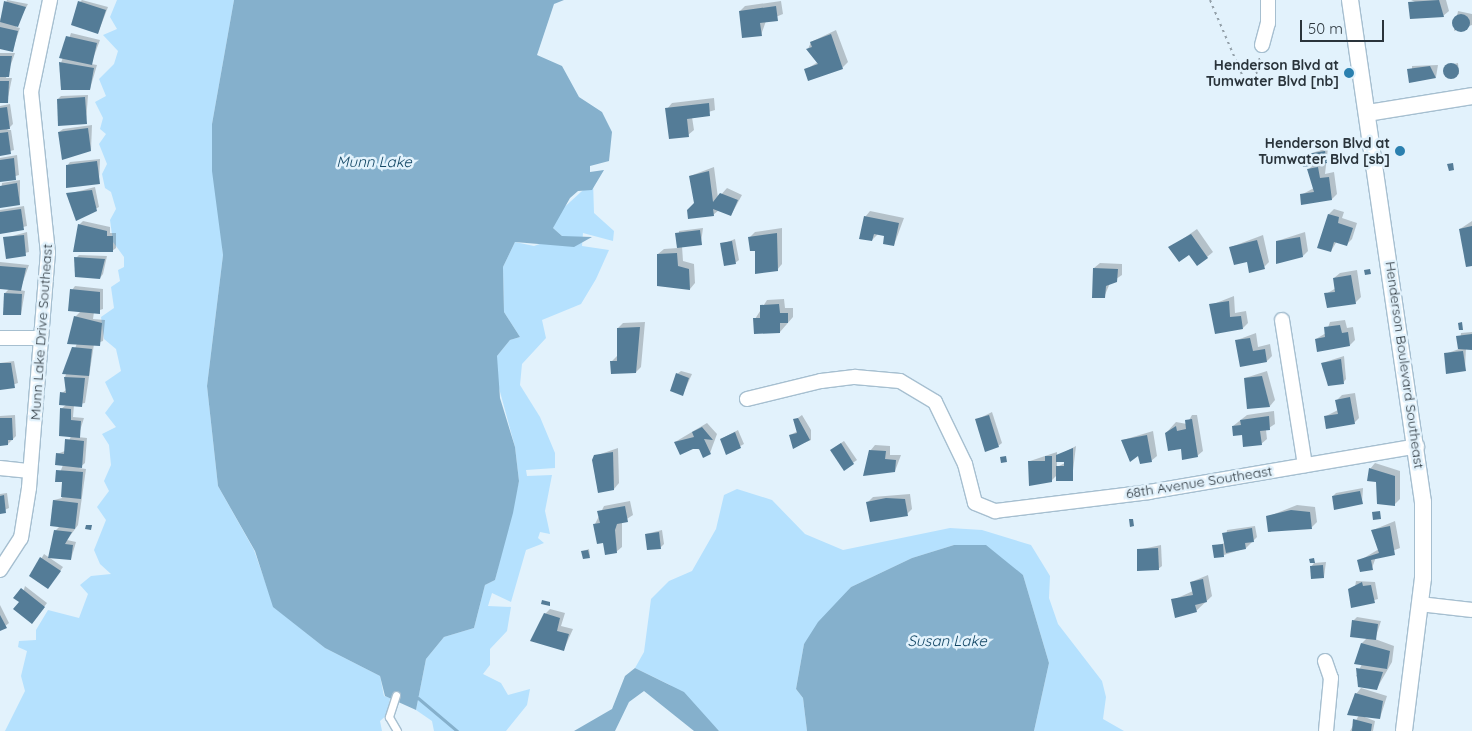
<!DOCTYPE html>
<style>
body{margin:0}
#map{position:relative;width:1472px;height:731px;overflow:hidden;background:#e2f2fc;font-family:Quicksand,sans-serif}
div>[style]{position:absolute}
.green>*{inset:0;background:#b5e1fe}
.water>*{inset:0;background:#85b0cc}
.shadow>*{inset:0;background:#0003}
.stream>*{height:3px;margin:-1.5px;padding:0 1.5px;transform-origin:1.5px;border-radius:1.5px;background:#85b0cc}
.building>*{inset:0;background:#547c97}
.round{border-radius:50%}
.path>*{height:2px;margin-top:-1px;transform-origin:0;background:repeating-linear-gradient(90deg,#93a0a9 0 2.5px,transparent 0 6.5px)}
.roads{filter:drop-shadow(1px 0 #a6bfd0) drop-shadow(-1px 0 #a6bfd0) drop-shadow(0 1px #a6bfd0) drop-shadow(0 -1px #a6bfd0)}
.service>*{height:7px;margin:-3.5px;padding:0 3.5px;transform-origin:3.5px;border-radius:3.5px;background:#fff}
.minor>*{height:14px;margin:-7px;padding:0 7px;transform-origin:7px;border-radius:7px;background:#fff}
.tertiary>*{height:16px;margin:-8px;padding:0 8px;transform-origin:8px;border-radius:8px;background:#fff}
.dots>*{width:14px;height:14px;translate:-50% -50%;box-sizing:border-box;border:2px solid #e2f2fc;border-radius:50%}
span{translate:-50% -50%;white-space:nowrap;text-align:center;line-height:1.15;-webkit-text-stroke:5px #e2f2fc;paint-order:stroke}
.poi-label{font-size:14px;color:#2a343b;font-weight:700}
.right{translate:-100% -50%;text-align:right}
.street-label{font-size:14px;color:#2a343b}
.water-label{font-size:15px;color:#144866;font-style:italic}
.scale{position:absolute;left:1300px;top:20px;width:84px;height:22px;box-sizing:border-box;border:2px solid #2a343b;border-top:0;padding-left:6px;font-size:15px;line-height:18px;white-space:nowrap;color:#2a343b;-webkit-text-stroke:4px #e2f2fc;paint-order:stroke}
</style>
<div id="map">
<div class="green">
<i style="clip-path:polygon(117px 0,234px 0,212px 124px,223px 255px,207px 386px,218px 486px,254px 550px,274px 607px,325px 648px,380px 676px,384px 696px,390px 698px,388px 714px,380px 721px,382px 731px,5px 731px,25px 691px,21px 676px,27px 651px,18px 647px,19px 641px,36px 640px,36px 630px,48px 610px,79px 618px,88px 594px,80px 585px,91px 576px,111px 574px,100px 564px,94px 550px,106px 520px,97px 507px,109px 491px,104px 481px,111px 465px,109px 445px,102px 434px,116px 427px,105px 413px,114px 401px,105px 382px,121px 371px,116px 349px,104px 339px,101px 317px,114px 308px,111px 287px,120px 281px,118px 270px,124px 267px,124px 257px,113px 242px,110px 220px,116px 209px,111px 192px,105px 188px,102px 174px,107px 164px,99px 144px,106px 134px,100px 129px,103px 118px,95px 102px,106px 96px,99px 79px,114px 64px,118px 51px,103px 35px,117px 29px,110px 17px)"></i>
<i style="clip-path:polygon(593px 181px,594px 213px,614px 231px,613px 241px,583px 233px,582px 246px,609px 250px,596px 279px,581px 304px,542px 320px,546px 338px,522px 364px,520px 385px,540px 417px,555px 453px,555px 468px,526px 470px,527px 476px,552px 475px,545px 511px,550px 534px,540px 532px,538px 538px,544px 543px,526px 550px,511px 602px,492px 593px,488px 606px,511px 607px,507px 631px,490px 649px,490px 665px,483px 674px,501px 683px,508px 695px,530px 689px,527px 705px,506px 731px,434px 731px,432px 721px,416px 710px,426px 659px,444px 637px,474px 628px,485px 585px,495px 580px,519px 481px,515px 447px,496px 377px,497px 356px,510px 340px,520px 337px,504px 312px,503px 267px,515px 242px,534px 246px,562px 236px,553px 228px,559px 212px)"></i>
<i style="clip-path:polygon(737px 489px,772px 500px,805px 534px,843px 550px,950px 528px,982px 530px,1031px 545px,1050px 576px,1049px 598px,1058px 624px,1102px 681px,1106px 697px,1103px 719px,1124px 731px,1034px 731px,1049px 663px,1023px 575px,954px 545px,912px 558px,851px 587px,804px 644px,796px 689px,803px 698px,807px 731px,719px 731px,670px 685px,635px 668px,644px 652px,651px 599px,669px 581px,692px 571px,716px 529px,724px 495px)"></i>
</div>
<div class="water">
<i style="clip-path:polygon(234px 0,564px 0,554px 4px,537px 55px,562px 66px,579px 97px,602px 112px,612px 132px,609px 161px,590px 166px,590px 172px,604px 170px,592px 190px,578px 191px,570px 198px,553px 228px,562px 236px,592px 237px,574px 247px,515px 242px,503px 267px,504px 312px,520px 337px,510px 340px,497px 356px,500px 398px,515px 447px,519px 481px,513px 513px,495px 580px,485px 585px,474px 628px,444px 637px,426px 659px,416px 710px,385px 696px,380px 676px,325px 648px,273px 607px,255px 551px,218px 486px,207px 386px,223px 255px,212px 171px,212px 124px)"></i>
<i style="clip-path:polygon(954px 545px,986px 545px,1023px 575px,1049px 663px,1034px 731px,807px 731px,803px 698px,796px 689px,804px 644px,818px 622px,851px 587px,912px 558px)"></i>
<i style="clip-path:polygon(635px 668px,684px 692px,719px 731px,694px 731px,644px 691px,629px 702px,615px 731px,574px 731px,612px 709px,625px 676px)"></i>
</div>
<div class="shadow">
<i style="clip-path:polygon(7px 0,28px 4px,16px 27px,20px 28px,12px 51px,0 48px,0 20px)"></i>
<i style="clip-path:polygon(82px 0,108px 7px,98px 33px,80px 2px)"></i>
<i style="clip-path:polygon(1411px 0,1446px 0,1449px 11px,1443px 16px)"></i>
<i style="clip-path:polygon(781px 1px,783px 14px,766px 21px,761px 35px,740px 11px,745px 6px)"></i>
<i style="clip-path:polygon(1458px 11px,1472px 14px,1472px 25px,1454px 31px)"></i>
<i style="clip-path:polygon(836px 30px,848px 62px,842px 68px,805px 70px,818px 62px,808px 49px,811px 42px)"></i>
<i style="clip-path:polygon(71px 33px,100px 40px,91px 64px,97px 65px,90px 89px,61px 63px)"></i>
<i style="clip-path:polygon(0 53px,15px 53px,6px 78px,12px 78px,7px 102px,0 102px)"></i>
<i style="clip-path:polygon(1458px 63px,1459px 74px,1446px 77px,1445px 66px)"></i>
<i style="clip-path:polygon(1438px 65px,1436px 77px,1412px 82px,1412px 66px)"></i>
<i style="clip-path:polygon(88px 95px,86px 123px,58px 99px,61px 96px)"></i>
<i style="clip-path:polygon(714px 98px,715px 110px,692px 117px,694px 130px,688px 135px,667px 109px,672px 103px)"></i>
<i style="clip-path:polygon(10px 104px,13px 124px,7px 130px,11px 130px,14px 150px,0 154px,0 106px)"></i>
<i style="clip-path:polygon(92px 125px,91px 150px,59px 132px,63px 129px)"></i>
<i style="clip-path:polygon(1328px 148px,1325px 174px,1334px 172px,1337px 194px,1332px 199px,1301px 195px,1314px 188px,1309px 169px,1314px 164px,1302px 156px)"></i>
<i style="clip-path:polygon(17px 155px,19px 175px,0 181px,0 158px)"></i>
<i style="clip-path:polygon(100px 159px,99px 182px,67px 166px,70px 162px)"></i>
<i style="clip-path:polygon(714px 167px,718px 198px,727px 188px,742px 195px,731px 215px,719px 210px,713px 215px,696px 203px,690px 176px)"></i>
<i style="clip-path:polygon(20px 180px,20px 204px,0 199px,2px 183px)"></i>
<i style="clip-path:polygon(95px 187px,99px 207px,76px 219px,68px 194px)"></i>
<i style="clip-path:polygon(24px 206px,27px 226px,0 233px,0 210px)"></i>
<i style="clip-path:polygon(1334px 209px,1344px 212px,1342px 218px,1357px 223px,1352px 239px,1347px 244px,1337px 241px,1331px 251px,1329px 214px)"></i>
<i style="clip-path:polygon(870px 211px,904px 218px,894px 245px,886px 235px,878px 234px,872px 240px,865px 217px)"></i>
<i style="clip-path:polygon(83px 221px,110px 227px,110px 233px,116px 233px,116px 248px,112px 251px,79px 225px)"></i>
<i style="clip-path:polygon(1472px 221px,1472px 265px,1460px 229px)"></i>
<i style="clip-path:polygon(703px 228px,701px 243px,682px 246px,683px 261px,694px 264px,695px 283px,690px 289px,658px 254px,664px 249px,678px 248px,679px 231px)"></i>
<i style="clip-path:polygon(782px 228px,782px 264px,777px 270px,750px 237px,755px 232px)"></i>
<i style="clip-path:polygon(1197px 229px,1213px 252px,1207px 257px,1170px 248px)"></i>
<i style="clip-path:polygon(27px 232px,29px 252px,7px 257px,5px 238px)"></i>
<i style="clip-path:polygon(1305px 232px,1308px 251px,1303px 256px,1277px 241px)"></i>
<i style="clip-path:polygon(1263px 235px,1269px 262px,1264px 267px,1231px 247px)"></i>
<i style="clip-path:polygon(735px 239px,739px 260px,735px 263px,722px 244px)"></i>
<i style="clip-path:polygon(79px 255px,107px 256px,103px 274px,100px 278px,76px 258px)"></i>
<i style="clip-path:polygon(0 262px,29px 265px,20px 290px,25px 291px,21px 314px,5px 293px,10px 288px,0 287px)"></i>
<i style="clip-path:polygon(1100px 263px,1122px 264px,1122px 275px,1110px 283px,1104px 297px,1094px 268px)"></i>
<i style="clip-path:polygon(1357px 270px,1361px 297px,1355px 303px,1326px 294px,1336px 288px,1334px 278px,1340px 273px)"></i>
<i style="clip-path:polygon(75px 286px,103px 289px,103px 309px,94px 312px,93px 319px,105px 320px,103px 341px,94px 344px,85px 403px,74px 405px,73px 417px,84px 418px,78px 437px,87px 438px,85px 463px,79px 468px,86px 469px,78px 525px,67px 540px,76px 542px,71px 559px,55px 531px,60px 526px,54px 500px,62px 498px,64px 481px,57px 480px,63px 465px,57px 454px,65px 451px,71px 436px,61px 409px,66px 405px,62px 393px,66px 390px,65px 377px,77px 343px,75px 317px,81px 311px,72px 290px)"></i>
<i style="clip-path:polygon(1234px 296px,1235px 313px,1246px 311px,1248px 323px,1243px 328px,1211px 305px)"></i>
<i style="clip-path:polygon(784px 299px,785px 308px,793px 308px,793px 317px,780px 332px,755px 319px,767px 300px)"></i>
<i style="clip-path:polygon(1345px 320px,1347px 328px,1353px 327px,1355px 340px,1350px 345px,1316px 339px,1326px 333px,1330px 322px)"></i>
<i style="clip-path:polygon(645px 322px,641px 367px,636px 372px,612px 361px,617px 356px,618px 328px,623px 323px)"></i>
<i style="clip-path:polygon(1472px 332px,1472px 347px,1466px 347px,1465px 370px,1445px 354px,1459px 349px,1461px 333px)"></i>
<i style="clip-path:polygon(1256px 333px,1258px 347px,1270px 344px,1272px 356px,1267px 361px,1237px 340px)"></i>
<i style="clip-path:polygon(1344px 356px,1346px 379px,1343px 383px,1322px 363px)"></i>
<i style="clip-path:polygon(14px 361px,18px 383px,0 389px,0 363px)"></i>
<i style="clip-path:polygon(681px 371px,692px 374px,683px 394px,677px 374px)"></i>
<i style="clip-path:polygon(1267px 371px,1275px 400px,1270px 406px,1248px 408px,1245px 378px)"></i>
<i style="clip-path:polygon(1355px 393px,1359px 418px,1354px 423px,1326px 416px,1338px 410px,1337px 400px,1342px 395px)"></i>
<i style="clip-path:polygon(1274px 411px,1275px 424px,1266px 430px,1267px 439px,1261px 444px,1233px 426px,1247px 415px)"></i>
<i style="clip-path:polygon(992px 412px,1002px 443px,998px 446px,976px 420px)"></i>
<i style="clip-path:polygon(15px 415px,16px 436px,8px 444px,0 445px,0 416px)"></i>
<i style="clip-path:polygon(802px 415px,811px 430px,811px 440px,794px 447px,790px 435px,798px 431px,795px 420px)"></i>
<i style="clip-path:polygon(1192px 415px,1197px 415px,1203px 451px,1197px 456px,1166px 433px,1176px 422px,1187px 424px)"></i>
<i style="clip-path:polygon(707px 423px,717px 434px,710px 453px,675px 442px)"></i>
<i style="clip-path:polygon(738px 430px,744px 444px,727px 453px,721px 439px)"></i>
<i style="clip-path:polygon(1153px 431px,1157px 456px,1151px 461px,1123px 440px)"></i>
<i style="clip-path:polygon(844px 441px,857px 460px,844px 469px,835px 447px)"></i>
<i style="clip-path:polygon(875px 445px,890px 446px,890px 455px,901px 455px,895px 471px,870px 451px)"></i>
<i style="clip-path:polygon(evenodd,1076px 446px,1072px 479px,1057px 475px,1051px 481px,1030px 461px,1057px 452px,1057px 456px,1076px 446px,1065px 460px,1065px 463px,1057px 467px,1057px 461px,1065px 460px)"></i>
<i style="clip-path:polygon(618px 448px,619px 483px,614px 489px,595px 456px)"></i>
<i style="clip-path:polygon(1375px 463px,1400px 471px,1400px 499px,1395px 504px,1370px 469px)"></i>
<i style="clip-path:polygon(1363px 488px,1362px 503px,1333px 496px,1336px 493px)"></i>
<i style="clip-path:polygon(7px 493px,9px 508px,0 512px,0 494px)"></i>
<i style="clip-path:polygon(910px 494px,912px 509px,907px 514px,868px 502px,873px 497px)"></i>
<i style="clip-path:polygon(630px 501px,633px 515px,622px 522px,622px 547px,616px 552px,595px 524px,604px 506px)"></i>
<i style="clip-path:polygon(1297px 505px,1315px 507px,1317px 522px,1312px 527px,1267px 517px)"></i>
<i style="clip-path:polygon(1395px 521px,1400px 548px,1376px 557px,1372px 568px,1359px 561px,1379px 549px,1373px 530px)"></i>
<i style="clip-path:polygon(1255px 526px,1257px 537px,1246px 548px,1224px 555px,1214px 546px,1225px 543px,1227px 530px)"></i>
<i style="clip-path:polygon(662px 530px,664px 544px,660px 548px,646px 534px)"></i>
<i style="clip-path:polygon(1161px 545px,1162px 566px,1158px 569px,1138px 550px)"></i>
<i style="clip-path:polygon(589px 549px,590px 556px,589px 557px,583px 551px)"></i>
<i style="clip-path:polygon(44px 554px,63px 567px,48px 588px,31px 576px)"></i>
<i style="clip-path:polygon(1326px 562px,1324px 577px,1311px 567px,1314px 563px)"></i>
<i style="clip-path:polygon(1208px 575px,1212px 596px,1196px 611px,1173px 600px,1193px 591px,1191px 582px)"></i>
<i style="clip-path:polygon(1356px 581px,1375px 582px,1378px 599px,1352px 606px)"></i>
<i style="clip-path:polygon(25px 586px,47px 603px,35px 619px,20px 602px)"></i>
<i style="clip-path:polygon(0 605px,9px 623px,0 630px)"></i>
<i style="clip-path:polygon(550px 609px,565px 613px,561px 626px,573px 629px,564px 649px,545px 614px)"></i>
<i style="clip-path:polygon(1357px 617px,1381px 621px,1375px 639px,1394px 646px,1392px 662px,1377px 688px,1356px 676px,1362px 664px,1362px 643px,1367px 638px,1353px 621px)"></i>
<i style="clip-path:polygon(1361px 688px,1387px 696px,1380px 718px,1362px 716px,1375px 721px,1373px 731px,1350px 731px,1359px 715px,1356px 694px)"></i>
</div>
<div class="stream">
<i style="left:418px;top:698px;width:51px;rotate:40.2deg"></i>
</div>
<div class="building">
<i style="clip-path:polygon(1439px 0,1444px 17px,1410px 19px,1408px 2px)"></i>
<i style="clip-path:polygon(4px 1px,26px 7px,18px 27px,0 22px)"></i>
<i style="clip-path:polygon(78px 1px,106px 10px,98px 34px,71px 25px)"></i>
<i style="clip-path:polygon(776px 6px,778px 21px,760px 23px,762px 36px,742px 38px,739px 11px)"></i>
<i class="round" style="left:1452px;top:14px;width:18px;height:18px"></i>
<i style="clip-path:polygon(0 27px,18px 31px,13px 52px,0 49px)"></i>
<i style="clip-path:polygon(831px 34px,843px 69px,808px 81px,804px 69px,818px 64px,806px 49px,812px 47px,810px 42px)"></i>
<i style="clip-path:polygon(66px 36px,97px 43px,92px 65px,59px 58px)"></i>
<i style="clip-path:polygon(0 56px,12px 56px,9px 77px,0 77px)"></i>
<i style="clip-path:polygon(59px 62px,94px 68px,90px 90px,61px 90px)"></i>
<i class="round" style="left:1443px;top:63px;width:16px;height:16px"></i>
<i style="clip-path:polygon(1430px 66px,1436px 78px,1409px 83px,1407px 69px)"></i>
<i style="clip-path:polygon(0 81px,9px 81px,8px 103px,0 103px)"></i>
<i style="clip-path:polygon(85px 97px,87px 124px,58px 126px,57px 99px)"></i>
<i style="clip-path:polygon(709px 103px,710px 116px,687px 119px,689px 137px,669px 139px,665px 108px)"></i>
<i style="clip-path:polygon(7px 107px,10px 129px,0 130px,0 108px)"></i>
<i style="clip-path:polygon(88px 128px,91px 151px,62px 160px,58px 132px)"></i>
<i style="clip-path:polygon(8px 132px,11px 154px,0 156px,0 133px)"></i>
<i style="clip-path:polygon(1325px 151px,1327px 163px,1303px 167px,1301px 155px)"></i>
<i style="clip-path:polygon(14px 158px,16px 180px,0 182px,0 160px)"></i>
<i style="clip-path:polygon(97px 161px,100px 184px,66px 188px,66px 165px)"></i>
<i style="clip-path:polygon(1453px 163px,1454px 170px,1449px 171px,1447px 164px)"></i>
<i style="clip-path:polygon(1318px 167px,1320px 178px,1329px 177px,1332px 200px,1301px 205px,1300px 194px,1314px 192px,1307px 169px)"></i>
<i style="clip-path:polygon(709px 171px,713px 202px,720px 193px,738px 200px,731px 216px,713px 209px,714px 216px,688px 219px,687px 210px,694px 203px,689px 176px)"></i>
<i style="clip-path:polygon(17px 183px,20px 205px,0 208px,0 186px)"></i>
<i style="clip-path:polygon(92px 190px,97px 211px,76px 221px,66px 193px)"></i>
<i style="clip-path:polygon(21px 209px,24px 230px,0 234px,0 212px)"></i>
<i style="clip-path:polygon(1328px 214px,1339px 217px,1338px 223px,1353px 228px,1347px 246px,1334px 242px,1331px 252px,1317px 248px)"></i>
<i style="clip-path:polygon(864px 216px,899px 223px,894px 246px,883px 244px,884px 236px,874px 234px,872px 241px,859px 239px)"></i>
<i style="clip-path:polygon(78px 224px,107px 231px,107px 236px,113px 236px,113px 252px,73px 252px)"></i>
<i style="clip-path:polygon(1472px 226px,1472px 266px,1466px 267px,1459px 229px)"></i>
<i style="clip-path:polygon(700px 230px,702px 245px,677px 248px,675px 233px)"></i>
<i style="clip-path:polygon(777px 233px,778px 271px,755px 274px,755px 251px,750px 251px,748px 237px)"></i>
<i style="clip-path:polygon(1191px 234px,1208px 258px,1197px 266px,1189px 255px,1179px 262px,1168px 247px)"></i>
<i style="clip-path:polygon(24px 235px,26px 256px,6px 259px,3px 237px)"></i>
<i style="clip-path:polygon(1300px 237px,1303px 257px,1276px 264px,1276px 241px)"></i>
<i style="clip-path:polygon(1257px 240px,1265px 269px,1249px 273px,1247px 262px,1234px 265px,1229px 247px)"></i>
<i style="clip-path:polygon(732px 241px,736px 264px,724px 266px,720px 243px)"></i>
<i style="clip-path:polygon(677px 253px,678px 266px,689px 269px,690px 290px,657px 286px,657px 254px)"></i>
<i style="clip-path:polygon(74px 257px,105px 259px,100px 279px,75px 277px)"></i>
<i style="clip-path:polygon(0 266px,26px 268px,21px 291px,0 289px)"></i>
<i style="clip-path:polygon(1093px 268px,1118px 269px,1117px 282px,1106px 286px,1105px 298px,1092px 298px)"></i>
<i style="clip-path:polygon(1370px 269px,1371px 274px,1365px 275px,1364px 270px)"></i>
<i style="clip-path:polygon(1351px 275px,1356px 304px,1327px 308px,1324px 293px,1335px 292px,1333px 278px)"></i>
<i style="clip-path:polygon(70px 289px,100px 292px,100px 314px,68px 311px)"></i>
<i style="clip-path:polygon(4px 293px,22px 294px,21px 315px,3px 315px)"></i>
<i style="clip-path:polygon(1229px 301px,1230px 317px,1241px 316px,1243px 329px,1215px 334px,1209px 304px)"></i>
<i style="clip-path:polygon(779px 304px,780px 313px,788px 313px,788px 323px,780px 323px,780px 333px,754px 334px,753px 318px,760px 318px,760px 305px)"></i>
<i style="clip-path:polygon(74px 316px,102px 323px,100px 346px,67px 344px)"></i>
<i style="clip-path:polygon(1462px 322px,1463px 330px,1459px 330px,1458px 323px)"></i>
<i style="clip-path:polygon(1340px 325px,1342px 333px,1348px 332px,1350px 346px,1317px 352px,1315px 339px,1325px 337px,1324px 327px)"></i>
<i style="clip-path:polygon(640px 327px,636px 373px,611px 374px,610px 361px,617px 361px,617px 328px)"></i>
<i style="clip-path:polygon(1472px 334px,1472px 350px,1458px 349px,1456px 336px)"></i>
<i style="clip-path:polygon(1250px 338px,1253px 351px,1265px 349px,1267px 362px,1240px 367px,1235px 340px)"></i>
<i style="clip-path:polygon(72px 347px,92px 349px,89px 376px,62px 374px)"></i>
<i style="clip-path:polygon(1463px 351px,1466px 371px,1446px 374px,1444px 353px)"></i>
<i style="clip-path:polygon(1341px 359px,1344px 384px,1328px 386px,1321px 363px)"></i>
<i style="clip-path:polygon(0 363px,11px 363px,15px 388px,0 390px)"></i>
<i style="clip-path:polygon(676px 373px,689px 378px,683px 396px,670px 391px)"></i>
<i style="clip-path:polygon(1262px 376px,1270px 407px,1247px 409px,1244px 378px)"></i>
<i style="clip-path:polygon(64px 377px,85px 378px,82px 407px,59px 405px,60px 392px,66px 393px)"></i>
<i style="clip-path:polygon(1350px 397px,1355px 424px,1326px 429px,1324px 416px,1338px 414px,1335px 400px)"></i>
<i style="clip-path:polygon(60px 408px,71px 409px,71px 420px,81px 421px,80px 438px,59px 436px)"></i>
<i style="clip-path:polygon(989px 415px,999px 447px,985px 452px,975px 419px)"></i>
<i style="clip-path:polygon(1269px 416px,1270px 430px,1260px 431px,1262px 445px,1243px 447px,1242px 435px,1233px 436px,1232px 426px,1241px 425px,1240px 420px)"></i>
<i style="clip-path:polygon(0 418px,12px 418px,13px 440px,8px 440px,8px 445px,0 446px)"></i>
<i style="clip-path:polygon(798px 418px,810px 440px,793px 449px,789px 435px,797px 433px,793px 419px)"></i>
<i style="clip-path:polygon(1192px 419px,1198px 457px,1182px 460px,1181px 449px,1168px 451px,1165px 433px,1176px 426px,1177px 431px,1186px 429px,1185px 420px)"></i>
<i style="clip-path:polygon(702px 427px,713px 440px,704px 439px,711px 454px,703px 458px,699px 449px,693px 449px,680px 455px,674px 442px,694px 437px,692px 432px)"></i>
<i style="clip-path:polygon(735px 432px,741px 448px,726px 455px,720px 439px)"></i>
<i style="clip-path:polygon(1147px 435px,1152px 462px,1140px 464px,1138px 456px,1130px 462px,1121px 440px)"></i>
<i style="clip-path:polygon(65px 439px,84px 441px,82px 468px,55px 465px,56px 453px,64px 454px)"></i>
<i style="clip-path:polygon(841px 443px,854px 464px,844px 471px,830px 450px)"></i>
<i style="clip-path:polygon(1073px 448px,1073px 481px,1056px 481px,1056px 466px,1064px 466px,1064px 462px,1056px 462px,1056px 455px)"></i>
<i style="clip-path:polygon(869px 450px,886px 451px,885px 459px,896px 460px,895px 472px,863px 476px)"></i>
<i style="clip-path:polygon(613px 452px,614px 490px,598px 493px,592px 460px,594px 455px)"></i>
<i style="clip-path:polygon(1006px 456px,1007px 462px,1001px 463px,1000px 457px)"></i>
<i style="clip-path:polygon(1045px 456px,1052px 456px,1052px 482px,1029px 486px,1028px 461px,1045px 461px)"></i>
<i style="clip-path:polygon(1369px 468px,1395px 476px,1395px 506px,1377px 504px,1376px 482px,1367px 481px)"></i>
<i style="clip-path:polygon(56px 470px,83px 472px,81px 499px,61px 497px,62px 482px,55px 482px)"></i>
<i style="clip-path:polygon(1360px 491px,1363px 504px,1334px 510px,1332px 496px)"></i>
<i style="clip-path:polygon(4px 495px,6px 513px,0 514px,0 496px)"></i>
<i style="clip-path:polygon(886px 498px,905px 499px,908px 516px,870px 522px,866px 502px)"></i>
<i style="clip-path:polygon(53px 500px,78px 503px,75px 529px,50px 526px)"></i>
<i style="clip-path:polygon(625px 506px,628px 522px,617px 524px,615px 530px,617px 553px,605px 555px,603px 543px,597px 544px,593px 524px,600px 523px,597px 511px)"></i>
<i style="clip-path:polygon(1291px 510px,1310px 512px,1312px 529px,1268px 532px,1266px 516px)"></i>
<i style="clip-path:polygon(1380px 511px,1381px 519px,1373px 520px,1372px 512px)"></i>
<i style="clip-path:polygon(1129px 519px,1133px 519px,1134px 526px,1130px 527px)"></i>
<i style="clip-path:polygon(86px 525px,92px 525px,91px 530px,85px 529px)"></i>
<i style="clip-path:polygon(1390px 526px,1395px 555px,1371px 560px,1373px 570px,1360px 572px,1357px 560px,1379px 553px,1371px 530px)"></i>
<i style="clip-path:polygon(1252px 528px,1254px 542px,1245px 543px,1246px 549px,1226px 553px,1222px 533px)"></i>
<i style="clip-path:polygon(54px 530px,72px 532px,65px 544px,73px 545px,71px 560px,48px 558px)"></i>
<i style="clip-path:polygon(659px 532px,661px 549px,647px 550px,645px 534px)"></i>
<i style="clip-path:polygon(1223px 544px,1224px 557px,1214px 558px,1212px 545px)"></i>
<i style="clip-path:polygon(1158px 548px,1159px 570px,1137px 571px,1137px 549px)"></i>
<i style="clip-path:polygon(588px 550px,590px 558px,583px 559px,581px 551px)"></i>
<i style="clip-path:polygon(40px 557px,61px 571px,48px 589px,29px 576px)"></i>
<i style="clip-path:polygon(1314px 558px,1315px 563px,1310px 563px,1309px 559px)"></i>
<i style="clip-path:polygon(1323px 565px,1324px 578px,1311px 579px,1310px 566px)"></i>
<i style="clip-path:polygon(1203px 579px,1207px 602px,1195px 605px,1197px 612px,1175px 618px,1171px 599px,1193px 595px,1190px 582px)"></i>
<i style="clip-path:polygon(1362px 582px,1363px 586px,1371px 585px,1375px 603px,1351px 608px,1348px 589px)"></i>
<i style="clip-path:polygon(21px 588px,45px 607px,32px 624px,13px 609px,19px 602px,13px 598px)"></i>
<i style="clip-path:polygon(542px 600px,550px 602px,550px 606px,541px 604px)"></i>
<i style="clip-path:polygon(544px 613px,560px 618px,557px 631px,569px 634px,564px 651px,530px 641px)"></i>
<i style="clip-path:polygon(0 615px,7px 628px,0 631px)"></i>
<i style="clip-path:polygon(1352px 620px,1378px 624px,1376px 640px,1350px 637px)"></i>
<i style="clip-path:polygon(1361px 643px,1390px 651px,1387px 669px,1354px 664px)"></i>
<i style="clip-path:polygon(1356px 668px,1383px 672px,1377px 690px,1358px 687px)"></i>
<i style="clip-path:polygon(1355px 693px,1383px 701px,1380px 719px,1347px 715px)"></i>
<i style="clip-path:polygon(1353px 719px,1372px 724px,1371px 731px,1352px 731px)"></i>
</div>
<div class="path">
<i style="left:1210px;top:0;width:91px;rotate:66.8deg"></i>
<i style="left:1246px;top:84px;width:10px;rotate:-24deg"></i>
<i style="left:1255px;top:80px;width:25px;rotate:-78deg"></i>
</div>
<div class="roads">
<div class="service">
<i style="left:396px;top:695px;width:23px;rotate:108deg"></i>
<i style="left:389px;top:717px;width:16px;rotate:60deg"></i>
</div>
<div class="minor">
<i style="left:1262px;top:45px;width:23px;rotate:-75deg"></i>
<i style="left:1268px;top:23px;width:23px;rotate:-90deg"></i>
<i style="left:1282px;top:320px;width:147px;rotate:81deg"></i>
<i style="left:0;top:338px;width:40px"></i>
<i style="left:747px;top:399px;width:76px;rotate:-13.7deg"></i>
<i style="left:821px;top:381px;width:34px;rotate:-7deg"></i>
<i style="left:855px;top:377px;width:45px;rotate:5.1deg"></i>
<i style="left:900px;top:381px;width:41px;rotate:31deg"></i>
<i style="left:935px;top:402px;width:69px;rotate:64.2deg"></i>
<i style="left:965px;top:464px;width:40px;rotate:75.6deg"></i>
<i style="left:975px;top:503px;width:22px;rotate:22deg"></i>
<i style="left:995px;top:511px;width:155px;rotate:-7deg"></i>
<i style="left:1149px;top:492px;width:272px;rotate:-9.7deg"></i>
<i style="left:0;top:468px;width:30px;rotate:6deg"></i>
<i style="left:0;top:570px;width:38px;rotate:-57deg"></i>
<i style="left:21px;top:538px;width:51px;rotate:-80.9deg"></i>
<i style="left:29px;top:488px;width:236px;rotate:-85.4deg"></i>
<i style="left:48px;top:253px;width:162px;rotate:-96deg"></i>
<i style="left:31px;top:92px;width:94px;rotate:-78.3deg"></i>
<i style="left:1420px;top:604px;width:52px;rotate:6.6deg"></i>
<i style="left:1325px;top:661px;width:18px;rotate:71deg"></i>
<i style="left:1331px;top:678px;width:53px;rotate:95.4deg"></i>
</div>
<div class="tertiary">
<i style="left:1350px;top:0;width:507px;rotate:81.73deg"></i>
<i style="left:1423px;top:502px;width:76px;rotate:90deg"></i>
<i style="left:1423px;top:578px;width:154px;rotate:97.1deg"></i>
<i style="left:1367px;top:113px;width:106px;rotate:-9.2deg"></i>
</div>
</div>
<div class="dots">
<i style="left:1349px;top:73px;background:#2b80af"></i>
<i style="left:1400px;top:151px;background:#2b80af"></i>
</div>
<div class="poi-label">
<span class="right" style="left:1339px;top:73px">Henderson Blvd at<br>Tumwater Blvd [nb]</span>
<span class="right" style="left:1390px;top:151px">Henderson Blvd at<br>Tumwater Blvd [sb]</span>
</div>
<div class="street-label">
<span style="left:41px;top:332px;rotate:-86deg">Munn Lake Drive Southeast</span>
<span style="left:1405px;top:365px;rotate:82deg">Henderson Boulevard Southeast</span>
<span style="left:1199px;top:482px;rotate:-9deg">68th Avenue Southeast</span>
</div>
<div class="water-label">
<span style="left:374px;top:162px">Munn Lake</span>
<span style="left:947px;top:641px">Susan Lake</span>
</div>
<div class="scale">50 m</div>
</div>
